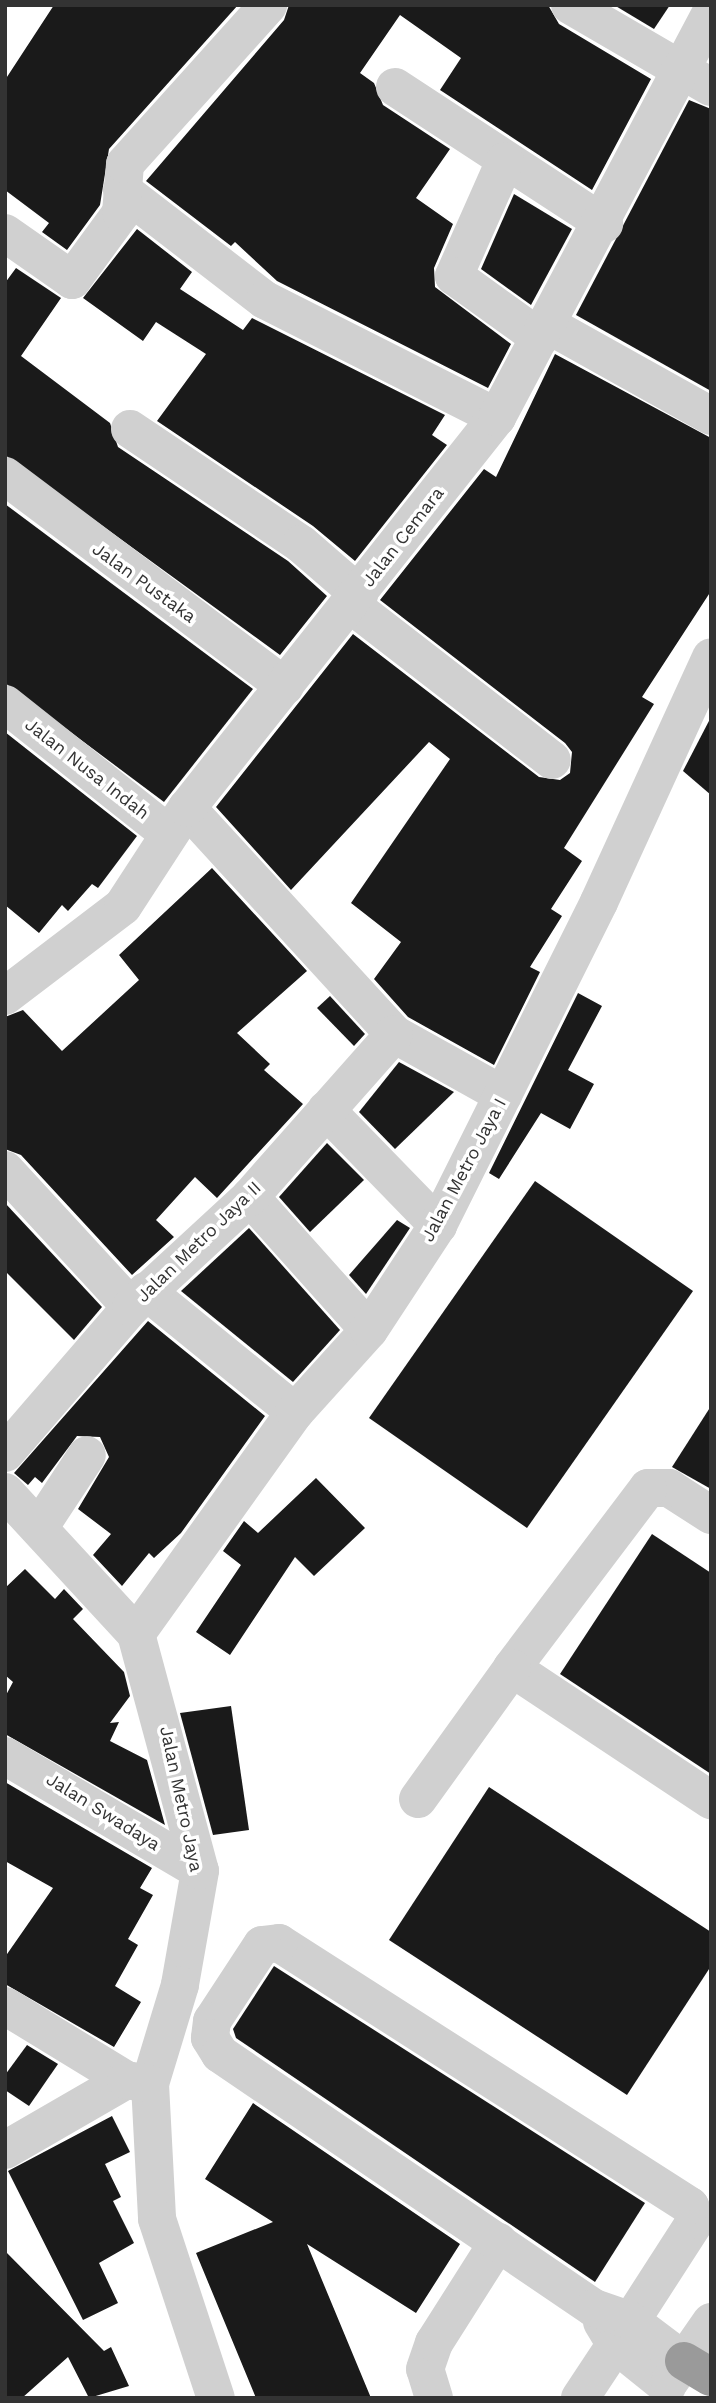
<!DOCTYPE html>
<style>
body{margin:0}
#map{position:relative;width:716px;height:2403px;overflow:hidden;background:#fff;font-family:"Work Sans",sans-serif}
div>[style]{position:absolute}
.building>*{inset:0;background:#1a1a1a}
.minor>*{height:38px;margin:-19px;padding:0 19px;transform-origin:19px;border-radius:19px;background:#d0d0d0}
.highway>*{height:38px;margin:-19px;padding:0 19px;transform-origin:19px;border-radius:19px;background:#9a9a9a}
span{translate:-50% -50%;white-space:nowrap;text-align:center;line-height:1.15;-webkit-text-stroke:7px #fff;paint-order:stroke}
.street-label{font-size:18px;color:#333}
.frame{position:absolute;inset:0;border:7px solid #333;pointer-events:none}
</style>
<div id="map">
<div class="building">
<i style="clip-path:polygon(54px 5px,238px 5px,109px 149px,100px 205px,67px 250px,42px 232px,49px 223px,5px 190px,5px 80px)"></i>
<i style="clip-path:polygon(289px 5px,548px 5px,559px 24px,651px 79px,592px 190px,440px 90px,461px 58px,400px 15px,360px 73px,374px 83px,383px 105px,450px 149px,416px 198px,453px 224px,434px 268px,435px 287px,511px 344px,488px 388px,277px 281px,235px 242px,231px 246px,146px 181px,284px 20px)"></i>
<i style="clip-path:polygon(614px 5px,670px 5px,654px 29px)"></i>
<i style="clip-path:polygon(689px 100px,711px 109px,711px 391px,576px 315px)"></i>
<i style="clip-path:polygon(514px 194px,572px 229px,531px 305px,481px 269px)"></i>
<i style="clip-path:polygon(137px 229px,192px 272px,180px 289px,243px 330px,252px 318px,445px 415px,432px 435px,447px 445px,355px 561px,313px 526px,157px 421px,206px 354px,156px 322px,143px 341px,83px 298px)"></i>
<i style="clip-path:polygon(16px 268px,61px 298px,21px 356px,110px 423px,118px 447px,288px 561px,327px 596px,280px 655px,5px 455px,5px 283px)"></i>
<i style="clip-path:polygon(555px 354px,711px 438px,711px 591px,642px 697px,654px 704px,564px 848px,582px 861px,551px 909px,562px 916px,530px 967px,540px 972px,494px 1065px,408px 1017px,374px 979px,401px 942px,351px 903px,450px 759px,429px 742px,291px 890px,216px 807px,353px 634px,539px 777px,560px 780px,570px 773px,572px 752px,565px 743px,380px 600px,484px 469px,496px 477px)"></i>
<i style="clip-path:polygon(5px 504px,253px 689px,164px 802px,5px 683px)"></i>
<i style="clip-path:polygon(711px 717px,711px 795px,683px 771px)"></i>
<i style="clip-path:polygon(5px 732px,137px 836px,98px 888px,92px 884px,68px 911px,62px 905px,39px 933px,5px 905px)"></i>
<i style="clip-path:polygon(212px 868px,307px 971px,237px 1033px,270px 1064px,264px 1070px,303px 1104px,217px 1198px,195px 1177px,156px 1220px,174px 1237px,132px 1275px,21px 1155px,5px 1149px,5px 1017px,23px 1010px,62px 1051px,139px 980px,119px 955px)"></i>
<i style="clip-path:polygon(578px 993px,602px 1006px,568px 1070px,594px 1084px,570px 1129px,541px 1113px,499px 1179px,489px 1173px)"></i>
<i style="clip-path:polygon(330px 996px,365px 1034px,354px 1046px,317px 1008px)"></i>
<i style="clip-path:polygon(399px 1062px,454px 1092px,395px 1149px,359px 1112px)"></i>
<i style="clip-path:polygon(327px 1143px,364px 1180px,310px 1232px,279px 1197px)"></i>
<i style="clip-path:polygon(535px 1181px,693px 1291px,527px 1528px,369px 1418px)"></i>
<i style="clip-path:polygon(5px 1203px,102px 1307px,74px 1340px,5px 1271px)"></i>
<i style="clip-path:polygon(397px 1220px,410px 1228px,366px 1294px,349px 1275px)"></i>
<i style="clip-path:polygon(249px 1228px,340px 1330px,293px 1382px,181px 1291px)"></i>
<i style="clip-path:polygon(148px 1321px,265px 1416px,181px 1533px,154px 1558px,149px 1553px,122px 1586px,93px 1555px,111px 1534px,78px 1509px,109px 1457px,100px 1437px,77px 1436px,42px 1483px,35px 1477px,28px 1485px,14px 1473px)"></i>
<i style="clip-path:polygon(711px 1406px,711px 1489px,672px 1467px)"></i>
<i style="clip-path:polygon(316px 1478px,365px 1528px,314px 1576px,295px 1557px,230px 1655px,196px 1632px,241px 1565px,223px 1551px,244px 1521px,258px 1533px)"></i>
<i style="clip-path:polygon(652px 1534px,711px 1573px,711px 1774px,560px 1674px)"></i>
<i style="clip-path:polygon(25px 1569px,55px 1599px,64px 1589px,83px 1609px,73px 1619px,124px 1672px,130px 1696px,110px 1723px,119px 1722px,110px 1741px,147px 1760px,165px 1825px,5px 1734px,5px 1697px,13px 1682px,5px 1675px,5px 1588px)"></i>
<i style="clip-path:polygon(231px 1706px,249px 1830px,213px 1835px,180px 1713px)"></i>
<i style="clip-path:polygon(5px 1782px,152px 1868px,140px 1888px,153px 1895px,128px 1939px,138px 1945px,115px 1986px,141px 2002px,114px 2047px,5px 1984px,5px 1957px,53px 1888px,5px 1861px)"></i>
<i style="clip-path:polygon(489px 1787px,711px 1932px,711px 1966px,627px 2095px,389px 1940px)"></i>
<i style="clip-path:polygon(274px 1966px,645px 2203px,595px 2282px,236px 2038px,233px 2029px)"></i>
<i style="clip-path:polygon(27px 2045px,58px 2064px,29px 2106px,5px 2090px,5px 2075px)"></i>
<i style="clip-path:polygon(253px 2103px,460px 2244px,416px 2313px,307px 2244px,371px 2398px,256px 2398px,196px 2253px,273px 2222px,205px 2179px)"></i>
<i style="clip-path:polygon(112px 2116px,130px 2152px,105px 2164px,121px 2197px,113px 2201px,134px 2243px,99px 2263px,118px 2303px,83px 2320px,8px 2171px)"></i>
<i style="clip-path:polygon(5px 2251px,104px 2351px,111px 2347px,129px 2386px,89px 2398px,68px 2357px,22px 2398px,5px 2398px)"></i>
</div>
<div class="minor">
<i style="left:570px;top:5px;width:163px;rotate:30.2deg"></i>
<i style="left:395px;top:87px;width:250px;rotate:33.2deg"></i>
<i style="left:505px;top:161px;width:126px;rotate:113.9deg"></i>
<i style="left:454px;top:276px;width:106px;rotate:35.8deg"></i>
<i style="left:122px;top:190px;width:180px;rotate:37.6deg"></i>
<i style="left:265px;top:300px;width:260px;rotate:26.8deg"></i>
<i style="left:5px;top:233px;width:82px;rotate:35deg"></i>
<i style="left:72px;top:280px;width:83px;rotate:-53.8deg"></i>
<i style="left:121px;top:213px;width:49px;rotate:-85.3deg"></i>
<i style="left:125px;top:164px;width:214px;rotate:-48deg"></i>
<i style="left:550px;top:326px;width:184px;rotate:29.2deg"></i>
<i style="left:130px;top:429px;width:206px;rotate:33.9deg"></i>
<i style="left:301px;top:544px;width:77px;rotate:40.8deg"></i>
<i style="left:5px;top:476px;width:350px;rotate:36.9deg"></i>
<i style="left:350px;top:604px;width:255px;rotate:37.7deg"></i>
<i style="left:5px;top:704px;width:209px;rotate:38.4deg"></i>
<i style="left:187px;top:808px;width:306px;rotate:47.5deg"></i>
<i style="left:394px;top:1034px;width:125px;rotate:29.2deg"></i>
<i style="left:5px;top:996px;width:148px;rotate:-37.3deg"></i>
<i style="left:123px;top:906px;width:117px;rotate:-56.9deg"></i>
<i style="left:187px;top:808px;width:499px;rotate:-51.6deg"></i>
<i style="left:497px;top:417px;width:458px;rotate:-62.1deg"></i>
<i style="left:326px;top:1110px;width:161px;rotate:45.8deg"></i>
<i style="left:5px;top:1170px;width:186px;rotate:47.4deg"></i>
<i style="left:250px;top:1197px;width:178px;rotate:48.2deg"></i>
<i style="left:146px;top:1291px;width:192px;rotate:39.1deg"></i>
<i style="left:5px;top:1453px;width:193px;rotate:-49.2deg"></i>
<i style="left:131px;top:1307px;width:162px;rotate:-42.7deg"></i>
<i style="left:250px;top:1197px;width:217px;rotate:-48.5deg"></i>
<i style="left:5px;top:1492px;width:193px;rotate:47.3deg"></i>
<i style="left:136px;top:1634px;width:245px;rotate:74.9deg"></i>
<i style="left:200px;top:1871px;width:116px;rotate:100deg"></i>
<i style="left:180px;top:1985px;width:103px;rotate:106.9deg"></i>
<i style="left:150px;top:2084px;width:135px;rotate:87deg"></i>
<i style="left:157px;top:2219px;width:188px;rotate:71.8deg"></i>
<i style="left:711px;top:1515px;width:50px;rotate:-147.3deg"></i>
<i style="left:669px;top:1488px;width:21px;rotate:180deg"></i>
<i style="left:648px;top:1488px;width:226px;rotate:127.1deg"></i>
<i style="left:512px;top:1668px;width:239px;rotate:33.6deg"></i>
<i style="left:39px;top:1528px;width:87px;rotate:-56.7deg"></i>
<i style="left:136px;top:1634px;width:273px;rotate:-54.4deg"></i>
<i style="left:295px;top:1412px;width:110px;rotate:-47.9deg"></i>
<i style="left:369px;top:1330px;width:126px;rotate:-56.7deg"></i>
<i style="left:438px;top:1225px;width:361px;rotate:-63.5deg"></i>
<i style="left:599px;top:902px;width:269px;rotate:-65.4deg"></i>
<i style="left:5px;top:1756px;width:226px;rotate:30.5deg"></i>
<i style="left:418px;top:1799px;width:161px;rotate:-54.3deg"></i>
<i style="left:5px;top:2006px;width:142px;rotate:31.4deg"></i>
<i style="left:5px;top:2150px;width:140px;rotate:-30deg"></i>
<i style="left:126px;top:2080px;width:24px;rotate:9deg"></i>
<i style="left:602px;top:2322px;width:26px;rotate:59deg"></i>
<i style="left:615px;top:2344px;width:67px;rotate:38.9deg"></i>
<i style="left:670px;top:2381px;width:72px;rotate:-55.2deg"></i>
<i style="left:434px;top:2398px;width:30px;rotate:-107deg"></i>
<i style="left:425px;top:2369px;width:28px;rotate:-71deg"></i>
<i style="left:434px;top:2343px;width:120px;rotate:-57.6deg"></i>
<i style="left:580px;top:2398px;width:92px;rotate:-56.5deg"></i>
<i style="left:631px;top:2321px;width:120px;rotate:-57.2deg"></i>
<i style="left:696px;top:2220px;width:15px;rotate:-113deg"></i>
<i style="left:690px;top:2206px;width:488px;rotate:-147.4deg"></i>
<i style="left:279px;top:1943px;width:17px;rotate:173deg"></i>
<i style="left:262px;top:1945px;width:91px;rotate:123.3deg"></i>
<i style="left:212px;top:2021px;width:17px;rotate:97deg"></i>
<i style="left:210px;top:2038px;width:19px;rotate:58deg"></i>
<i style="left:220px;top:2054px;width:452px;rotate:34.2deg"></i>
<i style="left:594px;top:2308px;width:39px;rotate:19deg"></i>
<i style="left:631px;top:2321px;width:66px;rotate:37deg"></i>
</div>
<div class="highway">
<i style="left:684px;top:2361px;width:31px;rotate:31deg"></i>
</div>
<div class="street-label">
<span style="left:403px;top:537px;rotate:-52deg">Jalan Cemara</span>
<span style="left:144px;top:583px;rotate:36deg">Jalan Pustaka</span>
<span style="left:87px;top:769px;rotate:38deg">Jalan Nusa Indah</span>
<span style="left:464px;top:1170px;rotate:-62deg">Jalan Metro Jaya I</span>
<span style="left:199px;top:1242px;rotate:-44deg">Jalan Metro Jaya II</span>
<span style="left:181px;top:1799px;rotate:78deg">Jalan Metro Jaya</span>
<span style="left:103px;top:1812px;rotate:32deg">Jalan Swadaya</span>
</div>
<div class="frame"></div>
</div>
